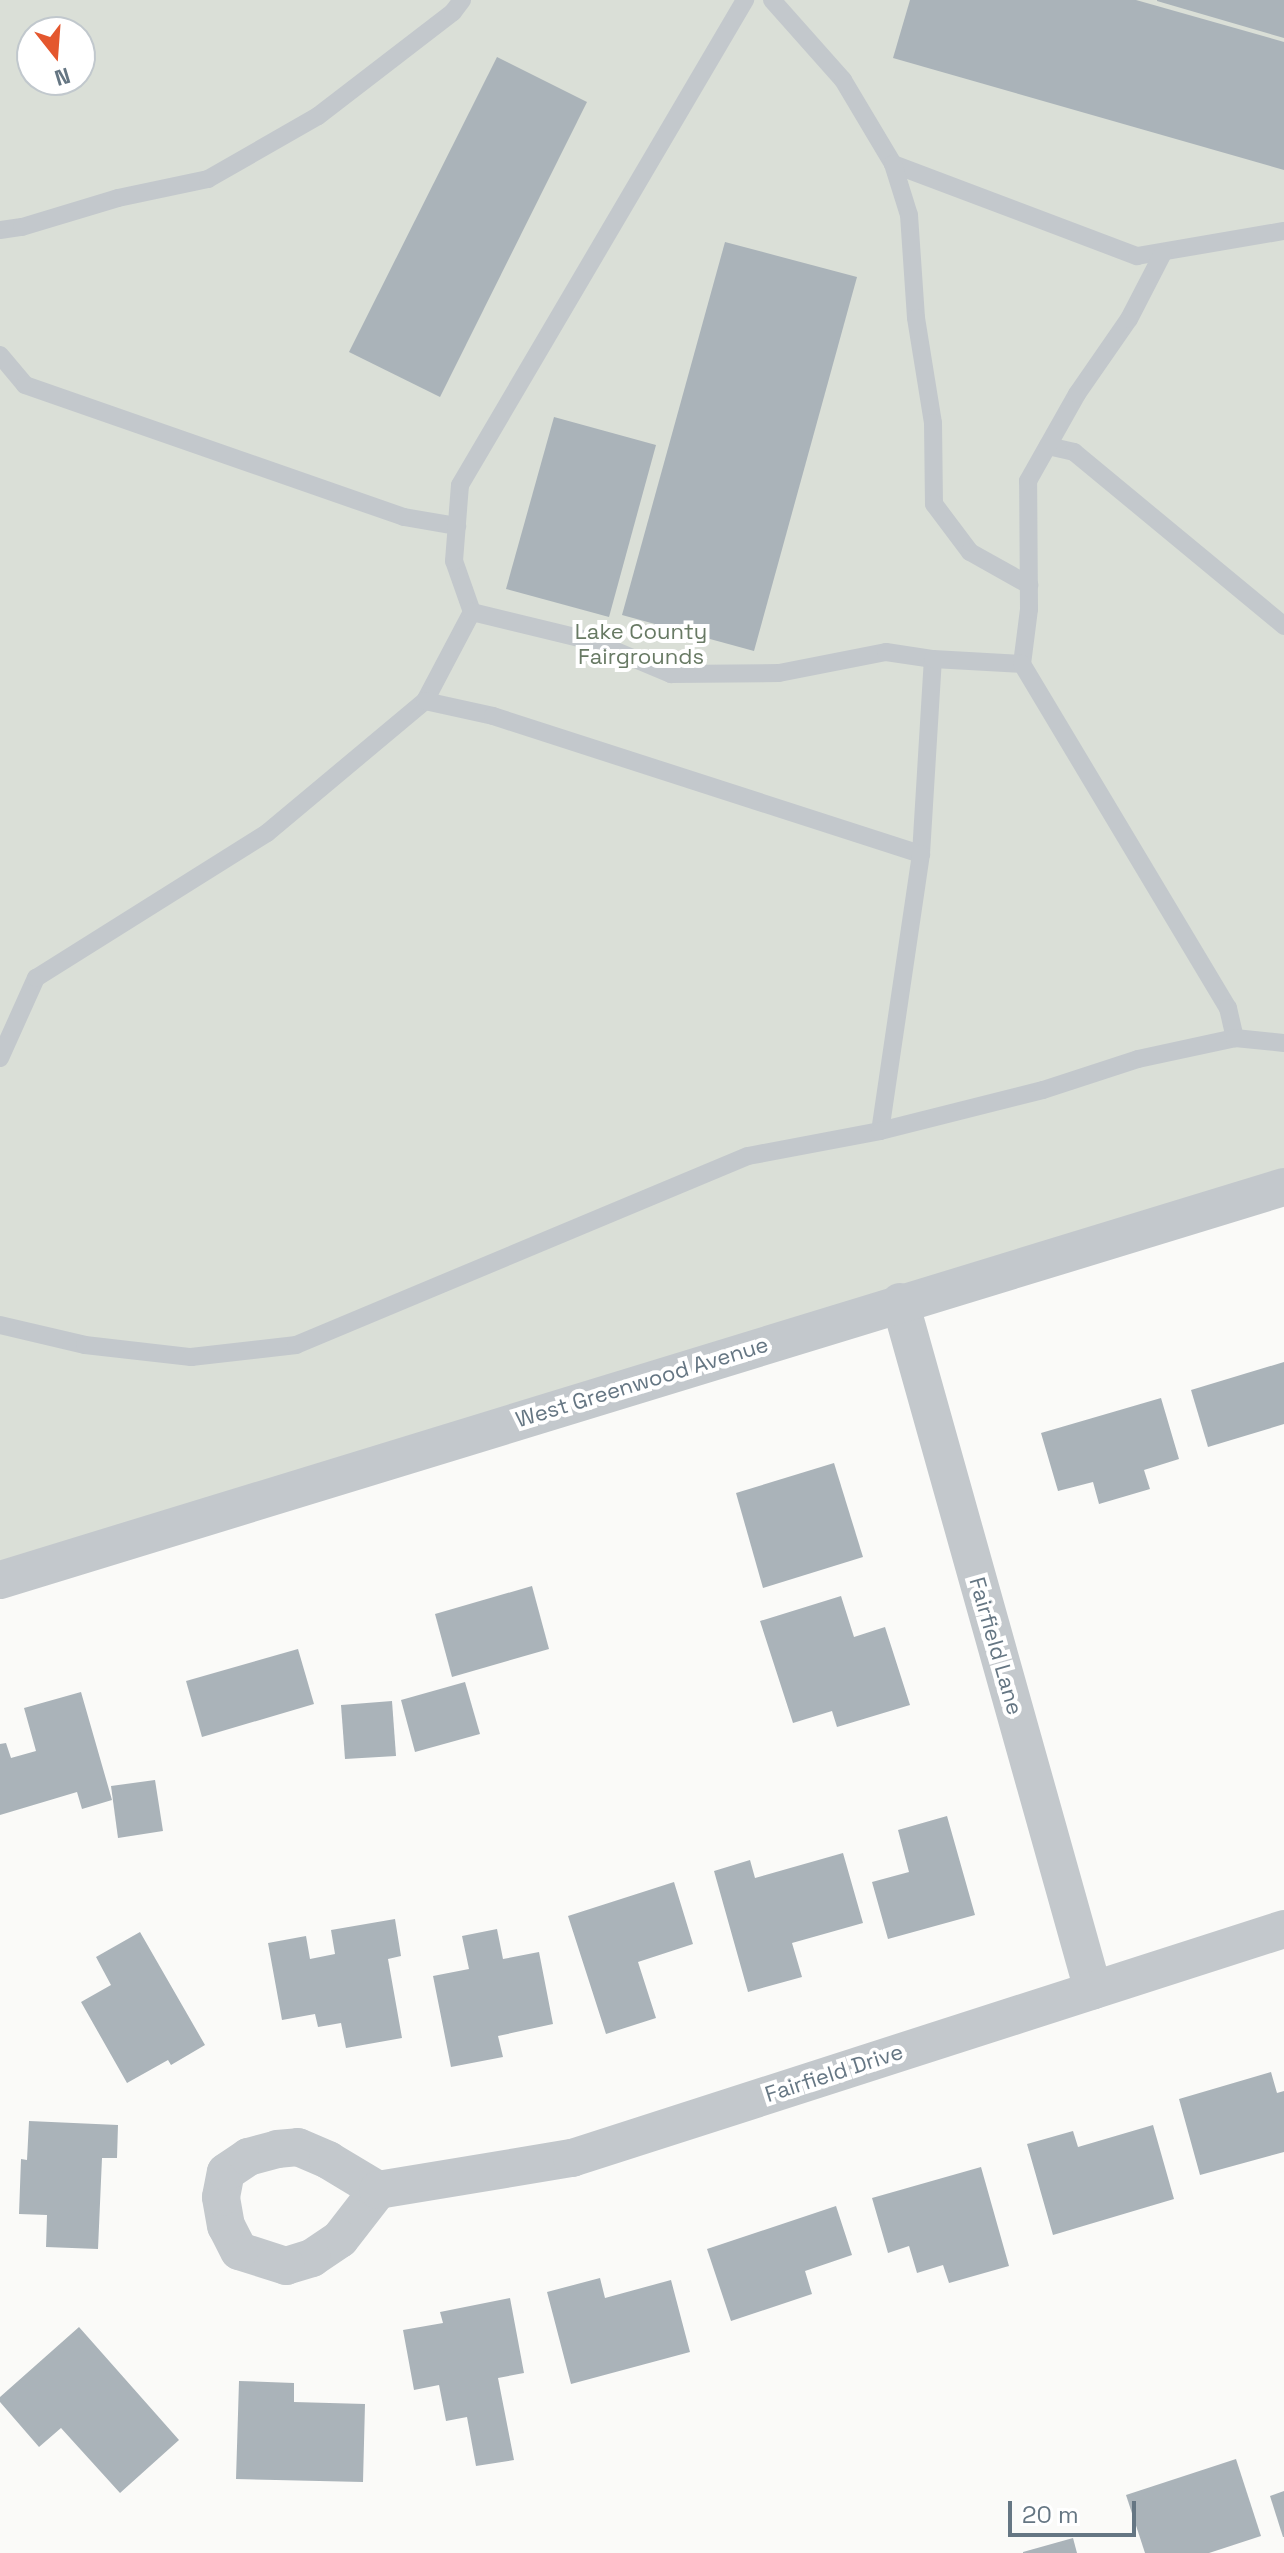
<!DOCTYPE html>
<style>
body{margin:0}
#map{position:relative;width:1284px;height:2553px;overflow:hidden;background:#fafaf8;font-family:"Space Grotesk",sans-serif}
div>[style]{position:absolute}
.green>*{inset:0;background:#dadfd7}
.building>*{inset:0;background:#aab3b9}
.service>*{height:18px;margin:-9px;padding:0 9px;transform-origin:9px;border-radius:9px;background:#c3c8cc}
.minor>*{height:38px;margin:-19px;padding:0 19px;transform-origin:19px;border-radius:19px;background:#c3c8cc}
span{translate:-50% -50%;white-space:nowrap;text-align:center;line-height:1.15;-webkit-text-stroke:8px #fff;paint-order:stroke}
.park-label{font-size:22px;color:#687a64}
.street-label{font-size:22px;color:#657683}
.north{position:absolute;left:16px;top:16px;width:80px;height:80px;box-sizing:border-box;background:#fff;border:2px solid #c1c8cd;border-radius:50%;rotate:163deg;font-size:22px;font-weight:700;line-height:32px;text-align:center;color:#657683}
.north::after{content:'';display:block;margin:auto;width:28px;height:36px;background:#e4572e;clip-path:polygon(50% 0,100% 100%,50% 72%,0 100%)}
.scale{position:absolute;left:1008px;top:2501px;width:128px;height:36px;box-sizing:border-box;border:4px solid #657683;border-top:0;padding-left:10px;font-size:24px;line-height:28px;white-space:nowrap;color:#657683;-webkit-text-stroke:6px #fff;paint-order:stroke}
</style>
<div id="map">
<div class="green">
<i style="clip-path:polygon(evenodd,0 0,1284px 0,1284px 1194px,0 1583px,0 0,32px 32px,80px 32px,80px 80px,32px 80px,32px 32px)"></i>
</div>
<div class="building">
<i style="clip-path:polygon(910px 0,1136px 0,1284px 42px,1284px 170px,893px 58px)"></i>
<i style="clip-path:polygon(1157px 0,1284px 0,1284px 38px,1157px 1px)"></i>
<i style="clip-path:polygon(497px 57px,587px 102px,440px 397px,349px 352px)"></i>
<i style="clip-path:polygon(725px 242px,857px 277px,754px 651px,622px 615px)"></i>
<i style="clip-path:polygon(554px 417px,656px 445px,609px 617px,506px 589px)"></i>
<i style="clip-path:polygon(1284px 1362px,1284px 1424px,1208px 1447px,1191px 1390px)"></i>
<i style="clip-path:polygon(1161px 1398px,1179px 1459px,1144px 1470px,1150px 1489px,1099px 1504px,1093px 1482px,1058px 1491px,1041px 1433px)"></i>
<i style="clip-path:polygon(834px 1463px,863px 1557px,763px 1588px,736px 1493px)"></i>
<i style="clip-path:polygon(532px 1586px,549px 1649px,452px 1677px,435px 1614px)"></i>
<i style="clip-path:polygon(841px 1596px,854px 1637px,885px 1627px,910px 1705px,837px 1727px,832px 1711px,793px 1723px,760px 1621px)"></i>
<i style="clip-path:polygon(298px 1649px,314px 1704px,202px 1737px,186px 1681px)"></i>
<i style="clip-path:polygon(465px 1682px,480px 1734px,415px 1752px,401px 1700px)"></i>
<i style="clip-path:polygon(81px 1692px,112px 1800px,82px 1809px,77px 1792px,0 1815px,0 1744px,6px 1743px,11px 1758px,36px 1751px,24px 1708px)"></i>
<i style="clip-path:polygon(392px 1701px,396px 1756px,345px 1759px,341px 1705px)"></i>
<i style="clip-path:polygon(155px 1780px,163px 1831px,118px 1838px,111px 1786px)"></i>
<i style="clip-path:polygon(947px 1816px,975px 1915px,888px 1939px,872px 1882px,909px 1872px,898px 1830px)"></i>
<i style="clip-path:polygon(843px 1853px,863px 1923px,792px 1943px,802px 1977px,748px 1992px,714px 1871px,750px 1860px,755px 1878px)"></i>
<i style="clip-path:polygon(674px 1882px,693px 1944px,638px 1962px,656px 2018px,606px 2034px,568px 1916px)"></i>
<i style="clip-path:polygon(395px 1919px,401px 1956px,388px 1959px,402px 2038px,346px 2048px,341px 2023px,318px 2027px,315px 2014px,282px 2020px,268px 1943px,306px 1936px,310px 1959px,335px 1954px,331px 1930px)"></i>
<i style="clip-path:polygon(497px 1929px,503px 1959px,539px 1952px,553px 2024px,498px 2036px,503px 2057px,451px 2067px,433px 1976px,469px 1969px,462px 1936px)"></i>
<i style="clip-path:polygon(140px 1932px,205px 2045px,171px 2065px,168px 2060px,127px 2083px,81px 2002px,111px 1985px,96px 1957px)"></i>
<i style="clip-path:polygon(1271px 2072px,1277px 2093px,1284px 2091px,1284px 2152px,1200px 2175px,1179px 2099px)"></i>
<i style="clip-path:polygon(29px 2121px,118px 2125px,117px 2158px,102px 2158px,98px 2249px,46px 2247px,47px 2215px,19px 2214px,21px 2159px,27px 2160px)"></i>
<i style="clip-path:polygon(1153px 2125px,1174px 2199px,1053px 2235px,1027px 2144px,1073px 2131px,1078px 2147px)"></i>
<i style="clip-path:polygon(981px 2167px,1009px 2266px,949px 2283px,943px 2265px,917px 2273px,909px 2246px,888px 2253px,872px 2198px)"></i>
<i style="clip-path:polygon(836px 2206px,852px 2255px,805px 2271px,812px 2294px,731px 2321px,707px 2249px)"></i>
<i style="clip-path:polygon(600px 2278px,605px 2298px,671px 2280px,690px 2352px,571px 2384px,547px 2292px)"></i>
<i style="clip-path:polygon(510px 2298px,524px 2373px,498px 2378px,514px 2460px,476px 2466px,467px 2417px,446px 2421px,439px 2385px,414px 2390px,403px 2330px,443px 2323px,440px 2312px)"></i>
<i style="clip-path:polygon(79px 2327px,179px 2440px,120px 2493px,61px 2428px,39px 2447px,0 2402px,0 2397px)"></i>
<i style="clip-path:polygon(239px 2381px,294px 2383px,294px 2402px,365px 2404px,363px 2482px,236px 2479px)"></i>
<i style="clip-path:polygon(1236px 2459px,1261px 2536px,1209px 2553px,1145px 2553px,1126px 2495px)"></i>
<i style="clip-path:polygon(1284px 2491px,1284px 2537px,1283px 2537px,1270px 2496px)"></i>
<i style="clip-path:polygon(1073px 2538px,1077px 2553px,1023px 2553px,1023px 2552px)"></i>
</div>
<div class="service">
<i style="left:772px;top:0;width:107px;rotate:48.4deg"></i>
<i style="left:843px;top:80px;width:98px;rotate:59.2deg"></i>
<i style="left:893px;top:164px;width:261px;rotate:20.7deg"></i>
<i style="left:1137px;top:256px;width:149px;rotate:-9.7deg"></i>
<i style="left:893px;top:164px;width:53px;rotate:72.6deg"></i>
<i style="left:909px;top:215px;width:103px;rotate:86.1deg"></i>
<i style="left:916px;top:318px;width:106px;rotate:80.8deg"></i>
<i style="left:933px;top:423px;width:81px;rotate:89.3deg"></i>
<i style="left:934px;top:504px;width:60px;rotate:53.1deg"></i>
<i style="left:970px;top:552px;width:68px;rotate:29.2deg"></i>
<i style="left:0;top:230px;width:22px;rotate:-8deg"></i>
<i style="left:22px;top:227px;width:100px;rotate:-16.8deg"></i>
<i style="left:118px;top:198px;width:92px;rotate:-11.9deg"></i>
<i style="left:208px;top:179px;width:127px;rotate:-29.8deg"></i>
<i style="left:318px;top:116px;width:170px;rotate:-37.6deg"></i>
<i style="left:453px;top:12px;width:15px;rotate:-53deg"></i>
<i style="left:0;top:355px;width:39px;rotate:50deg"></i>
<i style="left:25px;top:385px;width:401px;rotate:19.2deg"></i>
<i style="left:404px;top:517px;width:54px;rotate:9.6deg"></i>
<i style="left:1048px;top:446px;width:27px;rotate:13deg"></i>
<i style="left:1074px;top:452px;width:273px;rotate:39.6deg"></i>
<i style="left:472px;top:612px;width:54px;rotate:-109.4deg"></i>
<i style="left:454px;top:561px;width:76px;rotate:-85.5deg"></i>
<i style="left:460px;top:485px;width:563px;rotate:-59.56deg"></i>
<i style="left:1022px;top:664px;width:55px;rotate:-82.7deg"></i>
<i style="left:1029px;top:609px;width:128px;rotate:-90.4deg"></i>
<i style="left:1028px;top:481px;width:100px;rotate:-60.6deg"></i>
<i style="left:1077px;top:394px;width:91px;rotate:-55.3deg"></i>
<i style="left:1129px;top:319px;width:74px;rotate:-62.7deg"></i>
<i style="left:425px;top:701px;width:101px;rotate:-62.2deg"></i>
<i style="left:472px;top:612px;width:123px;rotate:13.6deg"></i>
<i style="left:592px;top:641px;width:86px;rotate:22.7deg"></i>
<i style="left:671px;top:674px;width:108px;rotate:-0.5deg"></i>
<i style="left:779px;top:673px;width:109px;rotate:-11.1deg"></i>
<i style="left:886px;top:652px;width:48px;rotate:8.5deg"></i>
<i style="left:921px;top:854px;width:195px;rotate:-86.5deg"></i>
<i style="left:933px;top:659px;width:89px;rotate:3.2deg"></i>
<i style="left:1022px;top:664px;width:401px;rotate:59.1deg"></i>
<i style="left:1228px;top:1008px;width:31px;rotate:77deg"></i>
<i style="left:0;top:1058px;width:88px;rotate:-65.8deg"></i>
<i style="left:36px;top:978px;width:273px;rotate:-32.1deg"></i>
<i style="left:267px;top:833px;width:206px;rotate:-39.9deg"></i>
<i style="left:425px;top:701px;width:70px;rotate:12.4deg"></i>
<i style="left:493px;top:716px;width:450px;rotate:17.9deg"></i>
<i style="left:921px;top:854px;width:280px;rotate:98.4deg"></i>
<i style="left:0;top:1325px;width:87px;rotate:13.2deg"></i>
<i style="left:85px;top:1345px;width:107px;rotate:6.5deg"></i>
<i style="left:191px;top:1357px;width:106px;rotate:-6.5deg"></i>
<i style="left:296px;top:1345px;width:490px;rotate:-22.7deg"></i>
<i style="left:748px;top:1156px;width:134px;rotate:-10.7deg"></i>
<i style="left:880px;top:1131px;width:168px;rotate:-14.1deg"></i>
<i style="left:1043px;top:1090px;width:100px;rotate:-18.1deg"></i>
<i style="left:1138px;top:1059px;width:99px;rotate:-12.2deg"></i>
<i style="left:1235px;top:1038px;width:49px;rotate:5.8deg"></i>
</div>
<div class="minor">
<i style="left:900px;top:1302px;width:715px;rotate:74.33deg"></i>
<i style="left:0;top:1580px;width:1343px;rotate:-17.02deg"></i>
<i style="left:378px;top:2190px;width:62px;rotate:127.8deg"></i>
<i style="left:340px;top:2239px;width:34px;rotate:146deg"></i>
<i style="left:312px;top:2258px;width:27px;rotate:163deg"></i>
<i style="left:286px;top:2266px;width:49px;rotate:-162.3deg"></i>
<i style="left:239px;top:2251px;width:28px;rotate:-117deg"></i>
<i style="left:226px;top:2226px;width:29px;rotate:-100deg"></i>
<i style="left:221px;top:2197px;width:25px;rotate:-79deg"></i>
<i style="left:226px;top:2172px;width:27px;rotate:-34deg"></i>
<i style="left:248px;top:2157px;width:30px;rotate:-15deg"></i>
<i style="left:277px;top:2149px;width:21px;rotate:-5deg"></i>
<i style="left:298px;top:2147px;width:33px;rotate:23deg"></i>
<i style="left:328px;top:2160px;width:58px;rotate:31deg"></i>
<i style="left:378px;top:2190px;width:197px;rotate:-9.4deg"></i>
<i style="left:572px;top:2158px;width:748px;rotate:-17.83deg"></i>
</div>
<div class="park-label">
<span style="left:641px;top:644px">Lake County<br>Fairgrounds</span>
</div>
<div class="street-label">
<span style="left:642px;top:1382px;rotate:-17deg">West Greenwood Avenue</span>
<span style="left:996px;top:1646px;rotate:74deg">Fairfield Lane</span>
<span style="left:834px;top:2073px;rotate:-18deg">Fairfield Drive</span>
</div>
<div class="north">N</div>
<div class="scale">20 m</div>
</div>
